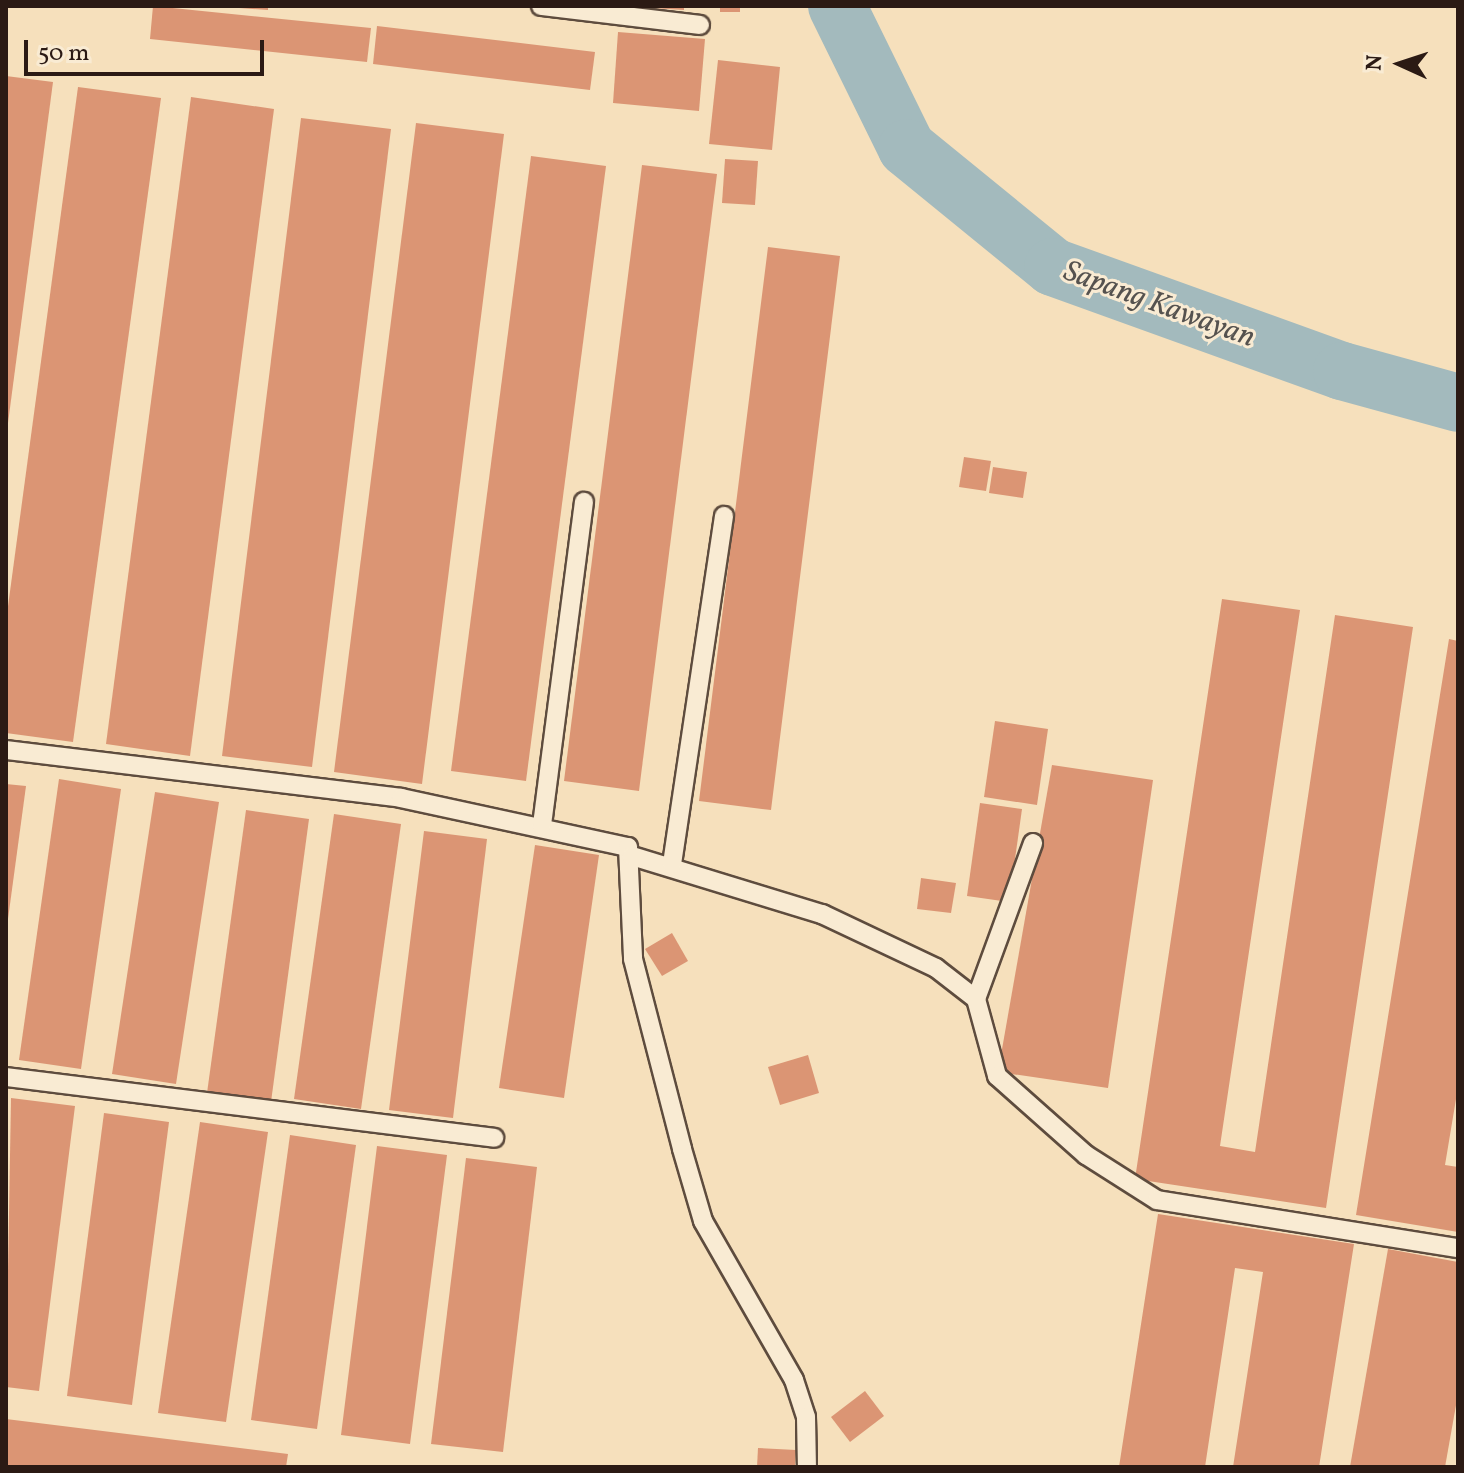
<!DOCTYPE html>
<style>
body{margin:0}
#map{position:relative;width:1464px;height:1473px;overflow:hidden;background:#f6e0bc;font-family:Vollkorn,serif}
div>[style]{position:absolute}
.river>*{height:58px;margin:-29px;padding:0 29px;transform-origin:29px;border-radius:29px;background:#a3babd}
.building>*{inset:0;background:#db9574}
.roads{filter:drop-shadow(2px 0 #5e4c3e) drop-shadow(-2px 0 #5e4c3e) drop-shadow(0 2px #5e4c3e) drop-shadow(0 -2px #5e4c3e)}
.lane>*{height:18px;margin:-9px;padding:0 9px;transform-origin:9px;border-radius:9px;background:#f9ebd3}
span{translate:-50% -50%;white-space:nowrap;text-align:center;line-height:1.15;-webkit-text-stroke:6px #f9ebd3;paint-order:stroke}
.water-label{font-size:30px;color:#55524f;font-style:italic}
.frame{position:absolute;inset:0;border:8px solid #2b1a14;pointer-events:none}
.north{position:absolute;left:1360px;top:24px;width:80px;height:80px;-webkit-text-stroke:6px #f9ebd3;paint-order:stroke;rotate:273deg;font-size:22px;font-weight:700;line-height:32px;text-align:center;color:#2b1a14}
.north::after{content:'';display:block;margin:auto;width:28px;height:36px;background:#2b1a14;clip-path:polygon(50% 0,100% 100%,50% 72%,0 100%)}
.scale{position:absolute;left:24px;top:40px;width:240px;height:36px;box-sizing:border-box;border:4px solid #2b1a14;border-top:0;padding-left:10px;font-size:24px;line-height:28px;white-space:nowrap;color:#2b1a14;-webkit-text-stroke:6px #f9ebd3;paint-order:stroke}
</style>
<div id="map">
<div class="river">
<i style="left:837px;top:6px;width:158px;rotate:63.8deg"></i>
<i style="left:907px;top:148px;width:188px;rotate:39.2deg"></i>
<i style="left:1053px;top:267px;width:307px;rotate:19.8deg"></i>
<i style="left:1342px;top:371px;width:120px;rotate:15.4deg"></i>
</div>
<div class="building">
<i style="clip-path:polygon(153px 6px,371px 28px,367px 62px,150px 39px)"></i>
<i style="clip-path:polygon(239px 6px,268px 6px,268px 10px,239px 8px)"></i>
<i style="clip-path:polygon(652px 6px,684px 6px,684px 10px,652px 8px)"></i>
<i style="clip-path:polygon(720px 6px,740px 6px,740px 12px,720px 12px)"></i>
<i style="clip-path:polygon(377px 26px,595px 52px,590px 90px,373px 64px)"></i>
<i style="clip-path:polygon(618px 32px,705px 39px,699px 111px,613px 103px)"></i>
<i style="clip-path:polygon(718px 60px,780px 67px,772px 150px,709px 144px)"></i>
<i style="clip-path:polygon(6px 76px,53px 82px,8px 423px,6px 422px)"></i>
<i style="clip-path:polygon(78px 87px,161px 98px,73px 742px,6px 733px,6px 621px)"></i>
<i style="clip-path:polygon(191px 97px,274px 109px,190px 756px,106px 744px)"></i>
<i style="clip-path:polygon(301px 118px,391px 129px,312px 767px,222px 756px)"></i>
<i style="clip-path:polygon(416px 123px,504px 134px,422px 784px,334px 772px)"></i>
<i style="clip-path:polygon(531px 156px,606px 166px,526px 781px,451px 771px)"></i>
<i style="clip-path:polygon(725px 159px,758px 161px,755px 205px,722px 203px)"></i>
<i style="clip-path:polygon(642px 165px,717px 174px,639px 791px,564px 781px)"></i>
<i style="clip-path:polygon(768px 247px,840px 256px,771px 810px,699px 801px)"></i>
<i style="clip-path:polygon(964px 457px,991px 461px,986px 491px,959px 487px)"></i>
<i style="clip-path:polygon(993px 467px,1027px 472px,1023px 498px,989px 493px)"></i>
<i style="clip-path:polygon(1222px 599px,1300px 610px,1220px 1146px,1255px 1152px,1335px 615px,1413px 627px,1326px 1208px,1135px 1179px)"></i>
<i style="clip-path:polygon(1449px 639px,1458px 641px,1458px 1087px,1445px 1165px,1458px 1167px,1458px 1232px,1356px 1215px)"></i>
<i style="clip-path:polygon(995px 721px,1048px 729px,1037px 805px,984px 797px)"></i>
<i style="clip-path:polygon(1052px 765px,1153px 780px,1108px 1088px,998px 1072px)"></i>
<i style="clip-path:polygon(59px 779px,121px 789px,81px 1069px,19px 1060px)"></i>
<i style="clip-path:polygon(6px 784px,26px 786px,8px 919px,6px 918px)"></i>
<i style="clip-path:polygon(155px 792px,219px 802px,176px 1084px,112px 1074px)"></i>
<i style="clip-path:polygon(980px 803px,1022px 809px,1009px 902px,967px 896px)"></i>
<i style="clip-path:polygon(246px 810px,309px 819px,271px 1102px,207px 1093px)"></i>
<i style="clip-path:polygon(334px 814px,401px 824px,361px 1109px,294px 1099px)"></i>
<i style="clip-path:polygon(424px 831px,487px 839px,453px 1118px,389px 1110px)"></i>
<i style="clip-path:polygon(535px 845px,599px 855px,564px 1098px,499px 1088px)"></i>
<i style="clip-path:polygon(921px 878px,956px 883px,951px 913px,917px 909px)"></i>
<i style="clip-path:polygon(672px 933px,688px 961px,662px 976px,645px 949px)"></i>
<i style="clip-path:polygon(808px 1055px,819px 1093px,780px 1105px,768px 1067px)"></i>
<i style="clip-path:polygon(11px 1098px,75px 1106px,39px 1391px,6px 1387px)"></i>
<i style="clip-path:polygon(104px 1113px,169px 1122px,132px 1405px,67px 1396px)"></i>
<i style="clip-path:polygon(200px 1122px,268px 1132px,226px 1422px,158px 1413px)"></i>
<i style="clip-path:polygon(290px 1135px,356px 1145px,317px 1429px,251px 1420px)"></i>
<i style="clip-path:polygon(377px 1146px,447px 1155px,410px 1444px,341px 1435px)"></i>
<i style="clip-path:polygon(466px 1158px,537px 1167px,503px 1452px,431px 1444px)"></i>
<i style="clip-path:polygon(1158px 1214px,1354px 1244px,1319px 1467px,1233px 1467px,1263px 1272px,1235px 1268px,1205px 1467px,1119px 1467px)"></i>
<i style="clip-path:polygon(1388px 1249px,1458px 1262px,1458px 1394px,1445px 1467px,1350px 1467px)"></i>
<i style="clip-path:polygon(865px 1391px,884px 1416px,850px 1442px,831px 1417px)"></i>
<i style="clip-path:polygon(6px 1419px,288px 1454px,286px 1467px,6px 1467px)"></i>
<i style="clip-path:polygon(758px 1448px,796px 1450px,795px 1467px,757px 1467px)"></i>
</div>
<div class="roads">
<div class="lane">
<i style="left:541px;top:6px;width:160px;rotate:6.8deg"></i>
<i style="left:6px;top:750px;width:398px;rotate:6.9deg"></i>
<i style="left:401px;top:798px;width:232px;rotate:12.2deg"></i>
<i style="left:628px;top:847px;width:112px;rotate:87.4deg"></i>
<i style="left:633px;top:959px;width:196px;rotate:75.5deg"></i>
<i style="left:682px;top:1149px;width:75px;rotate:73.7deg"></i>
<i style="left:703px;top:1221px;width:183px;rotate:60.2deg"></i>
<i style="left:794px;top:1380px;width:39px;rotate:72deg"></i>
<i style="left:806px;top:1417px;width:50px;rotate:88.9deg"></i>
<i style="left:542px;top:825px;width:326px;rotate:-82.6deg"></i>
<i style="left:632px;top:856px;width:199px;rotate:17deg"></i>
<i style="left:822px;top:914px;width:126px;rotate:25.3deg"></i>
<i style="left:936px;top:968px;width:51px;rotate:37.8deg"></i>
<i style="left:976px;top:999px;width:80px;rotate:74.7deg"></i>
<i style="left:997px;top:1076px;width:119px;rotate:41.6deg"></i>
<i style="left:1086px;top:1155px;width:84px;rotate:32.4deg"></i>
<i style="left:1157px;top:1200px;width:305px;rotate:9.1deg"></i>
<i style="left:672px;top:864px;width:352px;rotate:-81.5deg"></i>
<i style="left:976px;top:999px;width:166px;rotate:-69.9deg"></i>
<i style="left:6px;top:1077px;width:492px;rotate:7.1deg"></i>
</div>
</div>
<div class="water-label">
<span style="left:1159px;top:305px;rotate:20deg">Sapang Kawayan</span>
</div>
<div class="frame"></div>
<div class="north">N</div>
<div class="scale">50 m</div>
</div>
